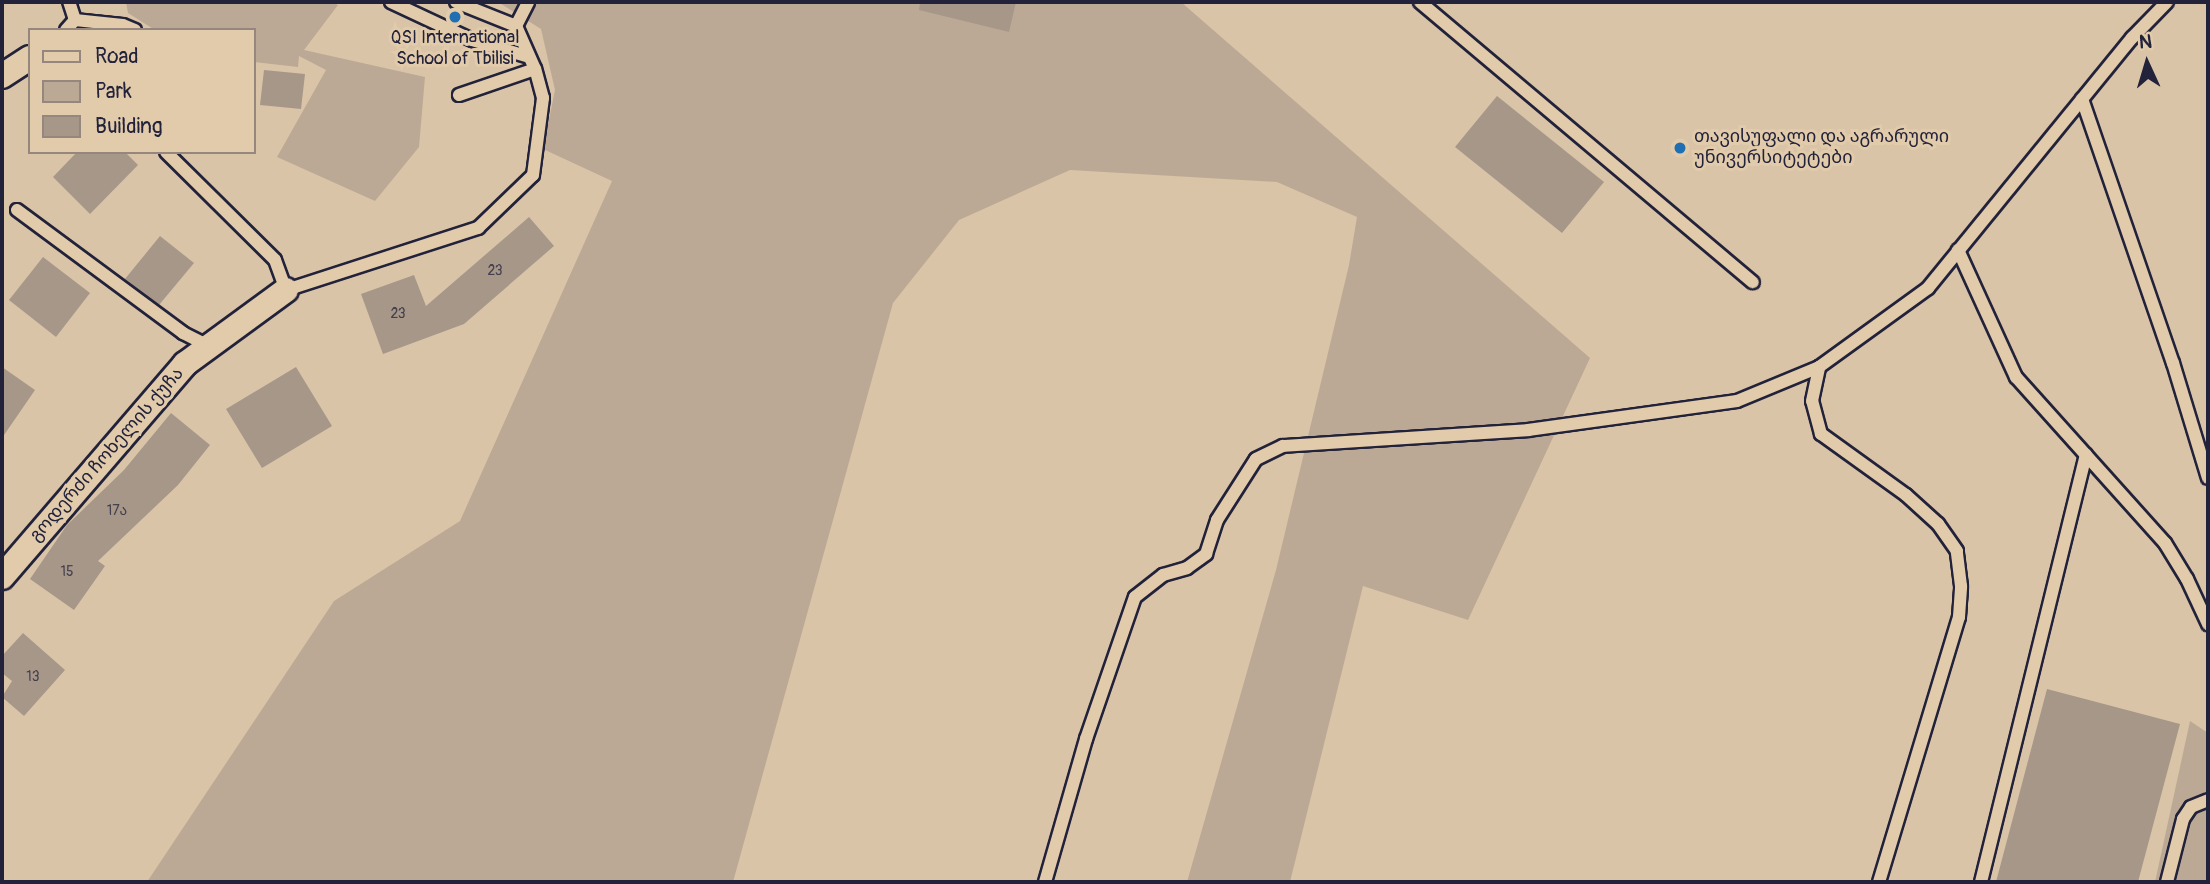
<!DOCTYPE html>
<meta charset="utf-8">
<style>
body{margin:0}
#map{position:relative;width:2210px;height:884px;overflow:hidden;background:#dac4a7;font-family:Pangolin,"Noto Sans Georgian",sans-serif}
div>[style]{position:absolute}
.green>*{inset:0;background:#bca995}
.building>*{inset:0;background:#a79789}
.roads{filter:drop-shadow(2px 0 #22223b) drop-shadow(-2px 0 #22223b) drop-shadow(0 2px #22223b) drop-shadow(0 -2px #22223b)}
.lane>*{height:12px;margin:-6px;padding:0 6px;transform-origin:6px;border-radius:6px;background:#e2cbab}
.street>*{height:24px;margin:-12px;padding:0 12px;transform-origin:12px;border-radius:12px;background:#e2cbab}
.dots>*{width:19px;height:19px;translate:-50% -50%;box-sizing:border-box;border:4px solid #e2cbab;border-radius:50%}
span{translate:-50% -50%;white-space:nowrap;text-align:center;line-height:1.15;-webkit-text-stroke:6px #e2cbab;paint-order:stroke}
.number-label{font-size:14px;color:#433f4e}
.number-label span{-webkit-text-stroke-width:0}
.poi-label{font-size:18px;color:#22223b}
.left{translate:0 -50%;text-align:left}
.street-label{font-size:18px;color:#22223b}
.frame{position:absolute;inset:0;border:4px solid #22223b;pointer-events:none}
.legend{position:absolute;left:28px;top:28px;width:228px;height:126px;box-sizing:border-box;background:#e2cbab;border:2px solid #95877e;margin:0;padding:9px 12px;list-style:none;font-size:21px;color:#22223b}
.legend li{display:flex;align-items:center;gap:14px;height:35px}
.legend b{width:35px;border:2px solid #95877e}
.north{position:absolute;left:2112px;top:28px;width:70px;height:70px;-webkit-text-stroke:5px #e2cbab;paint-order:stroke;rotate:356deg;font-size:19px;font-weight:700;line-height:28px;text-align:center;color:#22223b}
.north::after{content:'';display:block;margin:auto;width:24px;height:32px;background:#22223b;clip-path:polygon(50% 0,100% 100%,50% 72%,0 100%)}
</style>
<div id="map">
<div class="green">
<i style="clip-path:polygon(126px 2px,332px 2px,338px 5px,304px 50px,425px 77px,419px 147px,375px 201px,277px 157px,326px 70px,299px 56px,298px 67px,254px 62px,254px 30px,155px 30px,128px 13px)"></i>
<i style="clip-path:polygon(498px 2px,1181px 2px,1590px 358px,1468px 620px,1363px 586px,1290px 882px,1187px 882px,1276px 570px,1349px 265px,1357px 217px,1277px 182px,1070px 170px,959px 220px,893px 303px,733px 882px,147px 882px,334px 601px,460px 521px,612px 181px,543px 149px,555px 90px,541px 29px)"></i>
<i style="clip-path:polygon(2190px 721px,2208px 733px,2208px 882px,2155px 882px)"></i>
</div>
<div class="building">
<i style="clip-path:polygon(920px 2px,1016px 2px,1009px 32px,919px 10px)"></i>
<i style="clip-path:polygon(264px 70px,305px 74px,301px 109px,260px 105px)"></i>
<i style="clip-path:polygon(1497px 96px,1604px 182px,1562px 233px,1455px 147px)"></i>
<i style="clip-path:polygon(77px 152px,125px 152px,138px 165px,90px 214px,53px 177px)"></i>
<i style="clip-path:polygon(529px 217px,554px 246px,464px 324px,383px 354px,361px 294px,414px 275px,426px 306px)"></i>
<i style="clip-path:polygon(160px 236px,194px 263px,159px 305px,125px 279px)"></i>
<i style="clip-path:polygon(43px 257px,90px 293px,56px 337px,9px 300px)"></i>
<i style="clip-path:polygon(2px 367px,35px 390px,2px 438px)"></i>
<i style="clip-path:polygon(296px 367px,332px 426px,262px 468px,226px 409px)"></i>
<i style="clip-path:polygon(171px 413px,210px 445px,178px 485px,98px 561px,105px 566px,74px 610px,30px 579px,67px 525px,124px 470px)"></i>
<i style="clip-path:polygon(23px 633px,65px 670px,24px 716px,2px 697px,12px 681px,2px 673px,2px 656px)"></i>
<i style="clip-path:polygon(2047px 689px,2180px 724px,2138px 882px,1996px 882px)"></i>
</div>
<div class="roads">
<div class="lane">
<i style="left:391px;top:2px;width:89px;rotate:25.1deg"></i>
<i style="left:472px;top:40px;width:59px;rotate:16.6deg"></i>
<i style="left:456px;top:2px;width:65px;rotate:21.8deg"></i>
<i style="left:1420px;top:2px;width:435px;rotate:40.1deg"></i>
<i style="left:75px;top:20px;width:48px;rotate:5.9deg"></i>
<i style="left:123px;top:25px;width:13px;rotate:23deg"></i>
<i style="left:66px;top:30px;width:13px;rotate:-48deg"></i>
<i style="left:75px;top:20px;width:19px;rotate:-108deg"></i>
<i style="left:459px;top:95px;width:80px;rotate:-18.9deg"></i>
<i style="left:2082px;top:99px;width:279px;rotate:71deg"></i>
<i style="left:2173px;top:363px;width:120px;rotate:73.1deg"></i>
<i style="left:166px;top:152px;width:153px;rotate:44.7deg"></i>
<i style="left:275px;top:260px;width:32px;rotate:70deg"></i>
<i style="left:286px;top:290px;width:202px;rotate:-17.9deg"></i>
<i style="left:478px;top:228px;width:76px;rotate:-43.9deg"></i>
<i style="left:533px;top:175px;width:78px;rotate:-82.6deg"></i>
<i style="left:543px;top:98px;width:30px;rotate:-105deg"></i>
<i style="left:535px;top:69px;width:47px;rotate:-113.8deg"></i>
<i style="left:516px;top:26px;width:27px;rotate:-63deg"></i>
<i style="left:17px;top:210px;width:207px;rotate:36.5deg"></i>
<i style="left:183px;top:333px;width:29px;rotate:27deg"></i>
<i style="left:1958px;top:250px;width:140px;rotate:65.5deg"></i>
<i style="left:2016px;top:377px;width:223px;rotate:48.1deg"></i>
<i style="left:2165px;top:543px;width:42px;rotate:58.6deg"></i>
<i style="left:2187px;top:579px;width:50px;rotate:65deg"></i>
<i style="left:1045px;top:882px;width:149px;rotate:-74deg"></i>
<i style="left:1086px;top:739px;width:150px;rotate:-71deg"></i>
<i style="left:1135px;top:597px;width:36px;rotate:-38deg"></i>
<i style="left:1163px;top:575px;width:25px;rotate:-16deg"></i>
<i style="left:1187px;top:568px;width:24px;rotate:-36deg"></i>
<i style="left:1206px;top:554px;width:36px;rotate:-72deg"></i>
<i style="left:1217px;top:520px;width:72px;rotate:-57.4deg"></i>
<i style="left:1256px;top:459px;width:30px;rotate:-26deg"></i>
<i style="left:1283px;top:446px;width:246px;rotate:-3.7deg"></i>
<i style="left:1528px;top:430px;width:211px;rotate:-7.9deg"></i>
<i style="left:1737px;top:401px;width:89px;rotate:-22.5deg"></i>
<i style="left:1879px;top:882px;width:277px;rotate:-73.2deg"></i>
<i style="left:1959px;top:617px;width:31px;rotate:-86deg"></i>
<i style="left:1961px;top:586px;width:35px;rotate:-97deg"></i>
<i style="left:1957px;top:551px;width:33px;rotate:-125deg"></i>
<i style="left:1938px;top:524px;width:43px;rotate:-137.8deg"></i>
<i style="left:1906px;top:495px;width:105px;rotate:-144.3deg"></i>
<i style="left:1821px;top:434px;width:34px;rotate:-105deg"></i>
<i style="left:1812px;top:401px;width:35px;rotate:-78deg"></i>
<i style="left:1819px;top:367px;width:135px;rotate:-35.9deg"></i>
<i style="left:1928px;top:288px;width:323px;rotate:-50.8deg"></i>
<i style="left:2132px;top:38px;width:50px;rotate:-45.8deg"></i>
<i style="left:1981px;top:882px;width:440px;rotate:-76.2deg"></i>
<i style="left:2167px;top:882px;width:65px;rotate:-75.7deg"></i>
<i style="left:2183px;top:819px;width:14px;rotate:-56deg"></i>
<i style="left:2191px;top:807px;width:18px;rotate:-22deg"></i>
</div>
<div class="street">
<i style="left:2px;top:76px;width:33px;rotate:-33deg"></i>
<i style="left:2px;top:577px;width:281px;rotate:-49.3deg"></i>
<i style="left:185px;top:364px;width:125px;rotate:-36.2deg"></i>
</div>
</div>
<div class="dots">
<i style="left:455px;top:17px;background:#1f6fb2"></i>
<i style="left:1680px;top:148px;background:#1f6fb2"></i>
</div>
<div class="number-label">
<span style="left:495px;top:271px">23</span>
<span style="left:398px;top:314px">23</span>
<span style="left:117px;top:511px">17ა</span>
<span style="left:67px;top:572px">15</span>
<span style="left:33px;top:677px">13</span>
</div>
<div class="poi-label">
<span style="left:455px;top:49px">QSI International<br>School of Tbilisi</span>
<span class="left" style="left:1694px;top:148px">თავისუფალი და აგრარული<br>უნივერსიტეტები</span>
</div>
<div class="street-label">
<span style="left:107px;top:455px;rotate:-49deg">გოდერძი ჩოხელის ქუჩა</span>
</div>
<div class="frame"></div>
<ul class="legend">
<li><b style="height:9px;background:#e2cbab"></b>Road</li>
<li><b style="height:19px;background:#bca995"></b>Park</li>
<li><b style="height:19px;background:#a79789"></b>Building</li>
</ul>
<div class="north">N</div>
</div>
